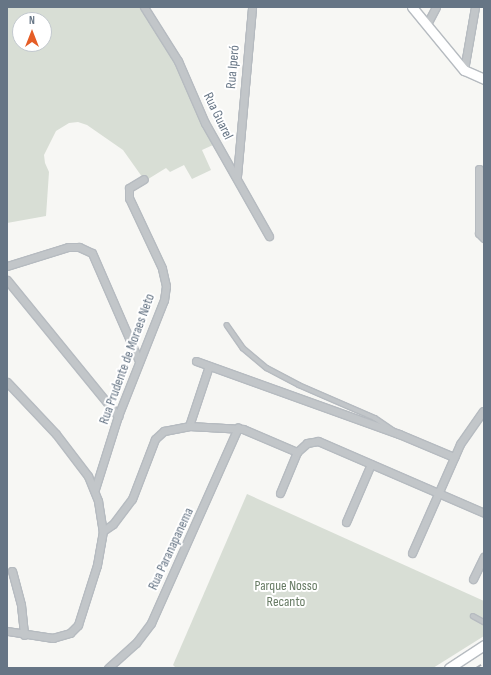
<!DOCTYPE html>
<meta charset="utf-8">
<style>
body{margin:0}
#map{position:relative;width:491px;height:675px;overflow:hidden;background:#f7f7f4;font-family:"Sofia Sans Condensed",sans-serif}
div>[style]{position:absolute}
.green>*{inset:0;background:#d8ded5}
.roads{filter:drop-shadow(1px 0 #b6bbc0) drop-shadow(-1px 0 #b6bbc0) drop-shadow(0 1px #b6bbc0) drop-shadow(0 -1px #b6bbc0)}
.lane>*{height:3.5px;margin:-1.75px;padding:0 1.75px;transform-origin:1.75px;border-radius:1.75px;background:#c2c6c9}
.street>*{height:7px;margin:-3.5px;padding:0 3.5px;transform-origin:3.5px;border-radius:3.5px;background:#c2c6c9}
.secondary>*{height:9px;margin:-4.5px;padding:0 4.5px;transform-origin:4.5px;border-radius:4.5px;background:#fff}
.rail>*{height:2px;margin-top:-1px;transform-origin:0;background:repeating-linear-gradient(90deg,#a5aab0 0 6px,transparent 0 9px)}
span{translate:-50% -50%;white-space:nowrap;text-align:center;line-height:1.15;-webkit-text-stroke:4px #fff;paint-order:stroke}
.street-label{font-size:14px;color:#667585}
.park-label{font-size:14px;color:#687c65}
.frame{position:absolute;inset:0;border:8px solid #667585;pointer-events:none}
.north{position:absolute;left:12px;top:12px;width:40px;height:40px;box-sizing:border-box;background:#fff;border:1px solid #c2c8ce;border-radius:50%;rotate:0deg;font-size:11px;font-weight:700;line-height:16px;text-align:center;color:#667585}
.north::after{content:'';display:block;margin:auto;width:14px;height:18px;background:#e55d26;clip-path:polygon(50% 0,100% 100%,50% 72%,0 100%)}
</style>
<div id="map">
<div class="green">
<i style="clip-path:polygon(evenodd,7px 7px,140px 7px,174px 58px,213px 145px,202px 150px,211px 170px,192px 179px,184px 165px,170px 172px,166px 168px,145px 181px,123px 150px,87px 125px,78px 122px,69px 123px,56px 131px,44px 155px,45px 163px,49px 172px,46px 216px,7px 223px,7px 7px,20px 20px,44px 20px,44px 44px,20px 44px,20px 20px)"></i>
<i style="clip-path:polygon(247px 494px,484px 601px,484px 636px,433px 668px,176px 668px,173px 665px)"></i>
</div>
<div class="roads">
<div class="lane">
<i style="left:227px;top:325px;width:28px;rotate:55deg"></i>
<i style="left:243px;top:348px;width:31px;rotate:40deg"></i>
<i style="left:267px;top:368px;width:36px;rotate:28deg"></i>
<i style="left:299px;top:385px;width:83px;rotate:23.5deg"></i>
<i style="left:375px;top:418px;width:22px;rotate:34deg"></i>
<i style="left:473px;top:616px;width:13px;rotate:29deg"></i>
</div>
<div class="street">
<i style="left:144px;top:7px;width:64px;rotate:57.8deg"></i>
<i style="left:178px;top:61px;width:68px;rotate:66.5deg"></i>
<i style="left:205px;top:123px;width:130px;rotate:60.5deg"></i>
<i style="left:427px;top:24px;width:19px;rotate:-62deg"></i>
<i style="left:464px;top:70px;width:64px;rotate:-80.1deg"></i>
<i style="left:479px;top:169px;width:64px;rotate:90deg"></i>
<i style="left:479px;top:233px;width:7px;rotate:45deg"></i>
<i style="left:237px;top:176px;width:170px;rotate:-84.9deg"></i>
<i style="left:7px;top:266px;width:64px;rotate:-17.3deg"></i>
<i style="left:68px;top:247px;width:11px"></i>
<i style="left:79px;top:247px;width:14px;rotate:25deg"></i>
<i style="left:92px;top:253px;width:118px;rotate:66.5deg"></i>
<i style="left:7px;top:280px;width:176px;rotate:50.8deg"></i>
<i style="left:196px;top:361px;width:216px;rotate:19.8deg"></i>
<i style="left:399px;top:434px;width:60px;rotate:22.7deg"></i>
<i style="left:7px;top:382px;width:71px;rotate:46.7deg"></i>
<i style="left:56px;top:434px;width:53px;rotate:52.7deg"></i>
<i style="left:88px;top:476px;width:27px;rotate:68deg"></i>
<i style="left:98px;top:501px;width:30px;rotate:81deg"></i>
<i style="left:103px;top:531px;width:35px;rotate:100deg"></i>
<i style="left:97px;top:565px;width:63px;rotate:107.6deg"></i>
<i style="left:78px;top:625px;width:11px;rotate:135deg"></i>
<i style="left:70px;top:633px;width:18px;rotate:164deg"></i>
<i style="left:53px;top:638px;width:47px;rotate:-171.3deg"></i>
<i style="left:189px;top:426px;width:63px;rotate:-71.6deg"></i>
<i style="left:95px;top:489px;width:77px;rotate:-72.5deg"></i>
<i style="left:118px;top:416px;width:125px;rotate:-68.4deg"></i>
<i style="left:164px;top:300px;width:14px;rotate:-82deg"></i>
<i style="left:166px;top:286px;width:18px;rotate:-103deg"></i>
<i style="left:162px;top:268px;width:77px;rotate:-115.2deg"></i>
<i style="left:129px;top:198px;width:10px;rotate:-90deg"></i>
<i style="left:129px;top:188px;width:17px;rotate:-31deg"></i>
<i style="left:280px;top:493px;width:44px;rotate:-67.5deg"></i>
<i style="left:297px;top:452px;width:13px;rotate:-42deg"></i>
<i style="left:307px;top:443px;width:11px;rotate:-10deg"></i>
<i style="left:318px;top:441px;width:181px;rotate:23.4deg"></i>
<i style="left:346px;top:522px;width:63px;rotate:-66.7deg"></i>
<i style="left:103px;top:531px;width:12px;rotate:-35deg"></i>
<i style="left:113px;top:524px;width:31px;rotate:-53deg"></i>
<i style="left:132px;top:499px;width:64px;rotate:-69deg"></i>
<i style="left:155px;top:439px;width:12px;rotate:-42deg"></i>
<i style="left:164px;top:431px;width:25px;rotate:-11deg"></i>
<i style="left:189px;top:426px;width:54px;rotate:3.2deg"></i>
<i style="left:243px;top:429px;width:59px;rotate:23.1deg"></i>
<i style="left:412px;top:553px;width:119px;rotate:-66.2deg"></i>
<i style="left:460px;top:444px;width:40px;rotate:-55.1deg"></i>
<i style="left:12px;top:571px;width:35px;rotate:75deg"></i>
<i style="left:21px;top:605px;width:30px;rotate:84deg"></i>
<i style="left:473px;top:579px;width:25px;rotate:-64deg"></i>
<i style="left:108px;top:668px;width:38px;rotate:-42deg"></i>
<i style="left:136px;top:643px;width:25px;rotate:-53deg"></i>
<i style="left:151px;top:623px;width:214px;rotate:-66deg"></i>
</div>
<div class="secondary">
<i style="left:412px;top:7px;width:82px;rotate:50.5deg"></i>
<i style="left:464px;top:70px;width:22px;rotate:24deg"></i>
<i style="left:449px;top:668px;width:42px;rotate:-33.3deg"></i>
</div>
</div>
<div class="rail">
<i style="left:476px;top:668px;width:9px;rotate:-32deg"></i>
</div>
<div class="street-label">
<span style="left:233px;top:67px;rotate:-85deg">Rua Iperó</span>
<span style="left:218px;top:116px;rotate:64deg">Rua Guarel</span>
<span style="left:127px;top:359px;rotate:-70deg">Rua Prudente de Moraes Neto</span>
<span style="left:171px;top:549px;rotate:-65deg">Rua Paranapanema</span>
</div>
<div class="park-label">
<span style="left:286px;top:594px">Parque Nosso<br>Recanto</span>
</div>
<div class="frame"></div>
<div class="north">N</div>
</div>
